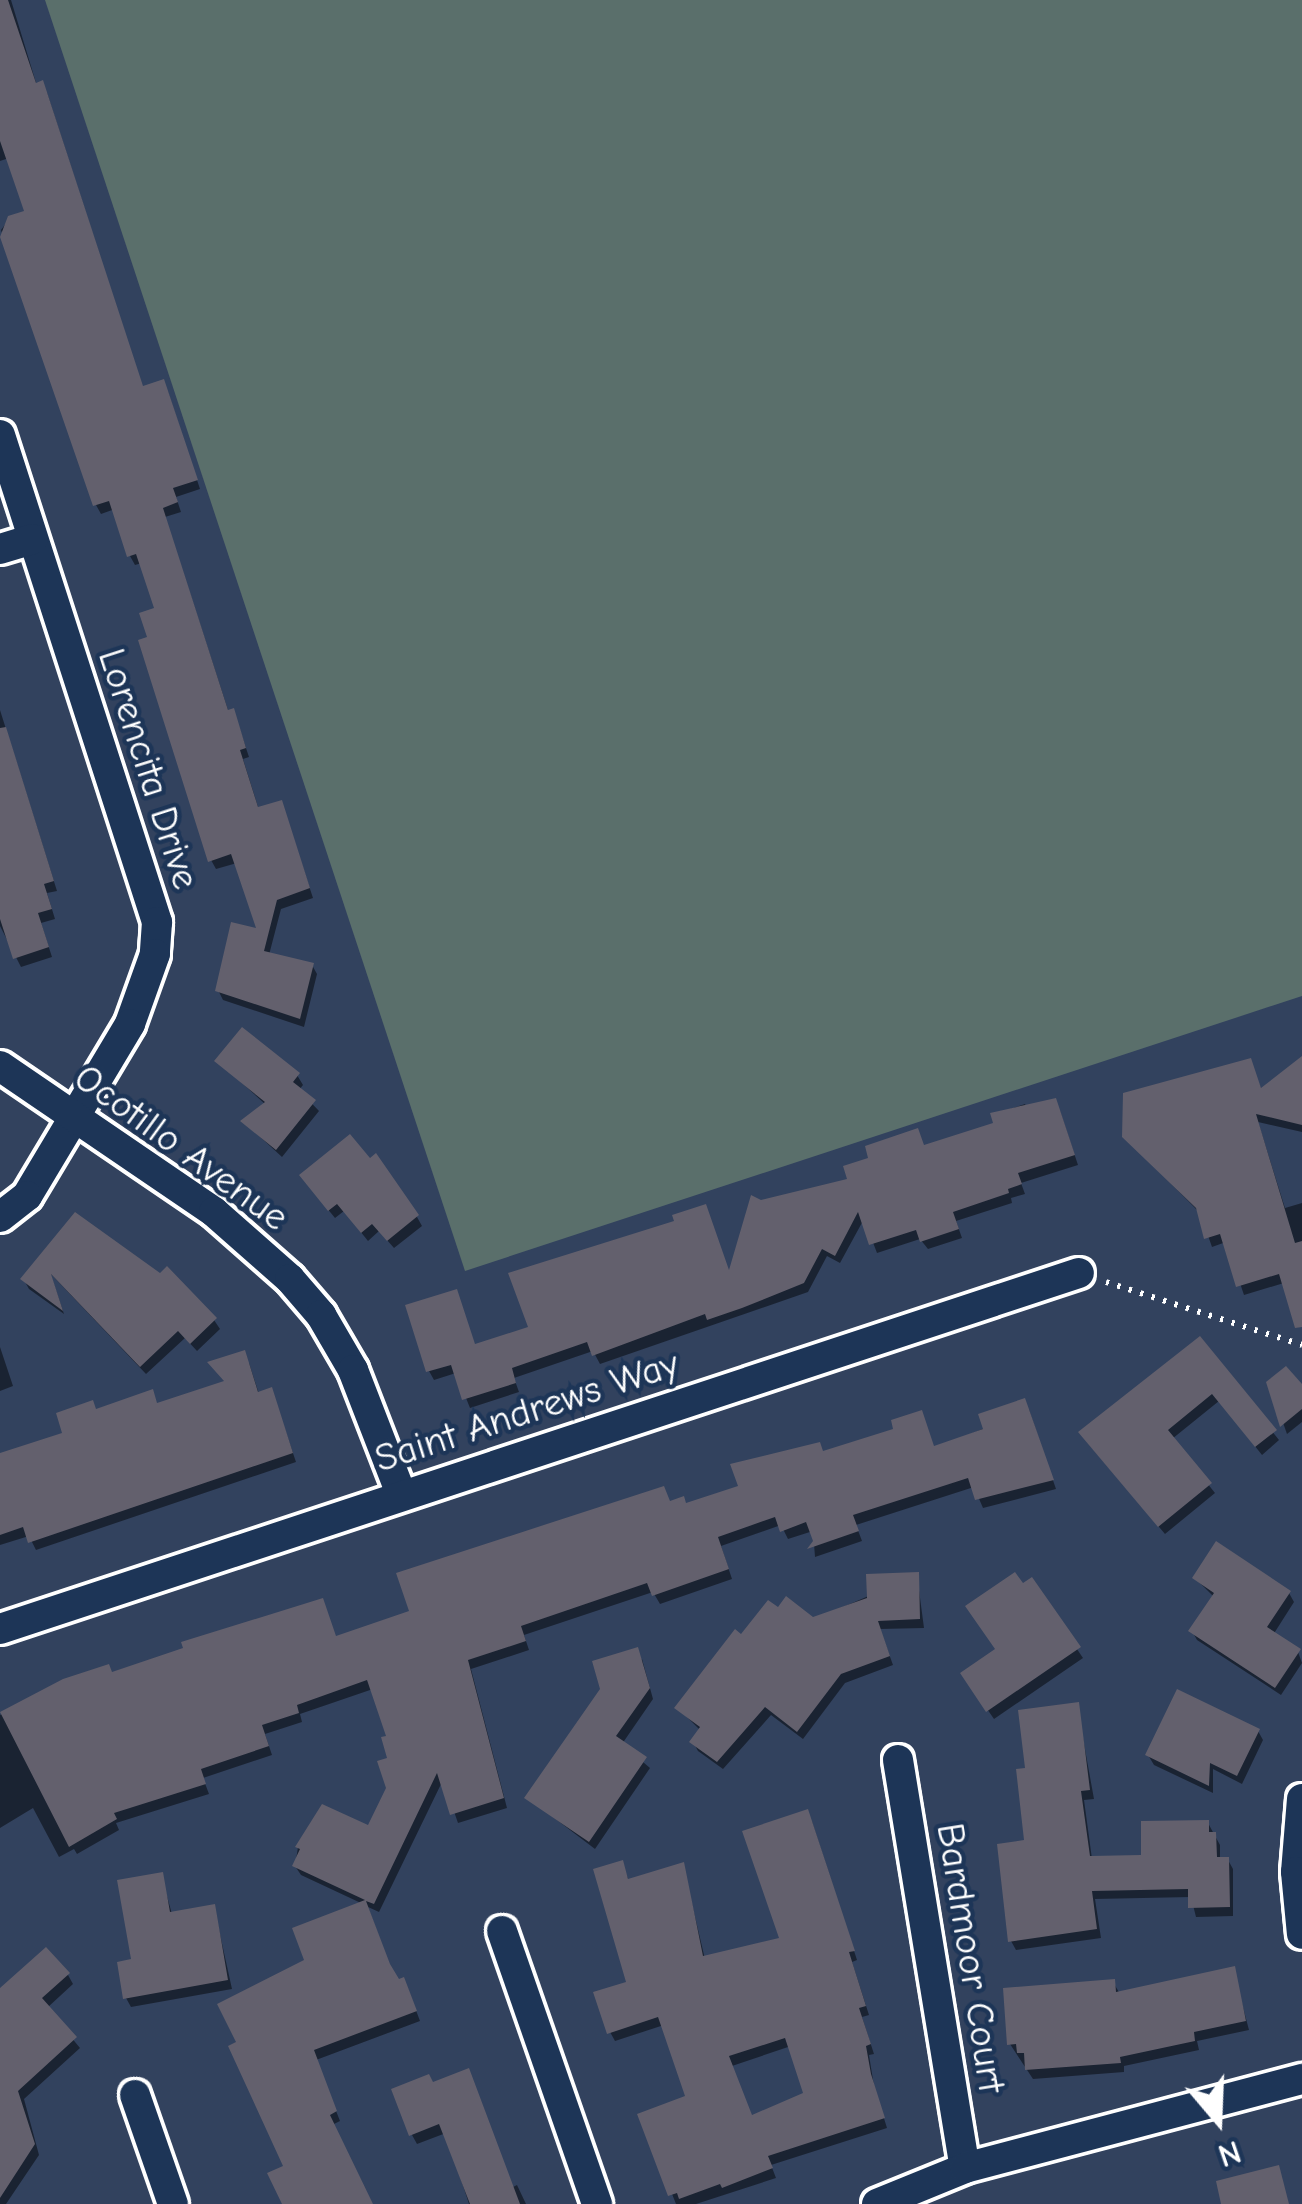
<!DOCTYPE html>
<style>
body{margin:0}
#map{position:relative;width:1302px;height:2204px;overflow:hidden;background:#32425e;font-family:"Comic Neue",sans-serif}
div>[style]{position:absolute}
.green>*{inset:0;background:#5a6f6b}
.shadow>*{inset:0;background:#0007}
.building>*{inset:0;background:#63606d}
.path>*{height:6px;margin-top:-3px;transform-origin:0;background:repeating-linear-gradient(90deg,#fff 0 3px,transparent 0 12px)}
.roads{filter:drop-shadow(3px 0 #fff) drop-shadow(-3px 0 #fff) drop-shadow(0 3px #fff) drop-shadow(0 -3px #fff)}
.street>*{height:30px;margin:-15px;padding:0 15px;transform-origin:15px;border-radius:15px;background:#1d3557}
span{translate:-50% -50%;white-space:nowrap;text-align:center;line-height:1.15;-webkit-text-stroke:9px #1d3557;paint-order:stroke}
.street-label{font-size:39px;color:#fff}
.north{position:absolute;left:1158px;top:2060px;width:120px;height:120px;-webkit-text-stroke:9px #1d3557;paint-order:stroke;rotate:161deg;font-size:33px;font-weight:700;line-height:48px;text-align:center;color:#fff}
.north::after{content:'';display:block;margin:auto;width:42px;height:54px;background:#fff;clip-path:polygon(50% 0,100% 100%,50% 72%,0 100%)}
</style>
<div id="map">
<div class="green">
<i style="clip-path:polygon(45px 0,1302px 0,1302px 996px,465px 1271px)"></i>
</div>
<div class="shadow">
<i style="clip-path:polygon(0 0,11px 0,37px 86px,47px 93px,143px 389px,168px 392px,200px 489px,176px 497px,181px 512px,165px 517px,229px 713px,237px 721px,249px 757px,243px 759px,259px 810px,285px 813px,313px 898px,281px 909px,269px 955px,312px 965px,317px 974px,304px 1027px,223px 1000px,218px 990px,261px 933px,237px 863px,216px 869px,211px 860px,151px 639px,158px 610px,142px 563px,135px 565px,130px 556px,115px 509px,101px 514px,96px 505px,1px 230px,10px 218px,28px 213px,9px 158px,0 161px)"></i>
<i style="clip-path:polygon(0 710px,57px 891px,47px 893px,55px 919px,41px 923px,52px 957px,21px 967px,0 926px)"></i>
<i style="clip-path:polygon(1302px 1060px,1302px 1132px,1258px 1122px,1285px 1208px,1302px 1203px,1302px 1290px,1284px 1283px,1244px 1295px,1226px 1242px,1212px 1247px,1200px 1213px,1125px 1137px,1250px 1062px,1262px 1091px)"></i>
<i style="clip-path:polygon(218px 1061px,297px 1075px,303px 1085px,299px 1090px,319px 1111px,282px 1157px,244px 1122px,266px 1105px)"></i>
<i style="clip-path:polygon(1025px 1104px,1028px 1110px,1060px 1111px,1078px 1165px,1021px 1183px,1025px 1194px,1011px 1198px,1012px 1203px,956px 1221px,962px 1238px,928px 1249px,920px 1239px,877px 1253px,864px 1219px,840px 1263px,827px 1256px,808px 1292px,600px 1364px,593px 1351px,514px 1378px,519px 1392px,470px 1408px,456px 1373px,434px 1380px,429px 1371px,456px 1292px,475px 1346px,730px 1275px,760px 1203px,851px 1181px,924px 1148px,996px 1125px,993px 1115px)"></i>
<i style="clip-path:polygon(308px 1185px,417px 1217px,422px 1226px,394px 1248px,379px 1231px,368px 1241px,344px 1211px,335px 1218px)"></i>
<i style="clip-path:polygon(76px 1216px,214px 1320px,220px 1329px,197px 1351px,185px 1338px,146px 1374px,50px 1273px,64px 1314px,29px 1289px,24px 1280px)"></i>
<i style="clip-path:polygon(1199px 1340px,1279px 1440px,1262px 1455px,1219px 1401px,1172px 1439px,1215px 1493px,1165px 1534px,1087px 1442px)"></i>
<i style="clip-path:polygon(0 1347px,13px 1386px,0 1391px)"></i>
<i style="clip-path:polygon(249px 1363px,259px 1394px,275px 1400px,296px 1462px,36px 1550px,29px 1536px,0 1545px,0 1456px,66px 1435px,97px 1412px,158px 1406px,227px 1384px,211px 1364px)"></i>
<i style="clip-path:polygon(1269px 1383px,1302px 1389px,1302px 1422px,1287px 1434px)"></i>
<i style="clip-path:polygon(1029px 1410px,1056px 1489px,983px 1508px,974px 1487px,856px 1525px,862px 1541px,815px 1557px,813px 1531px,788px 1539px,781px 1525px,721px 1546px,732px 1579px,660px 1604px,653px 1592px,524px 1635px,529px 1650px,471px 1669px,507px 1808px,458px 1823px,443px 1780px,379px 1912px,368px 1907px,393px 1975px,408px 1989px,420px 2021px,316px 2060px,340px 2121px,332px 2125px,370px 2204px,285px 2204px,308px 1961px,363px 1904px,301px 1875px,295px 1866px,298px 1847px,369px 1829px,389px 1788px,390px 1737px,373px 1689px,300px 1714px,302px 1722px,265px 1734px,272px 1755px,203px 1778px,209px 1794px,116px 1823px,119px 1830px,77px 1854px,74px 1849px,59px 1857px,33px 1808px,0 1828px,0 1715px,64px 1682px,336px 1639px,413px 1613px,670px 1504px,686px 1507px,824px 1454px,934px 1449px)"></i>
<i style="clip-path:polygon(917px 1575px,924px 1628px,880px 1629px,893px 1665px,845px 1683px,803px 1739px,771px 1715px,723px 1769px,698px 1751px,693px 1742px,701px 1731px,678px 1708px,742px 1638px,813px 1620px)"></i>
<i style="clip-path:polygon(1195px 1578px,1289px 1593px,1294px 1602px,1273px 1635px,1298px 1652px,1302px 1663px,1281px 1695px,1197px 1640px,1192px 1631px,1214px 1597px)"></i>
<i style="clip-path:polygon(1031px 1581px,1083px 1658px,994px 1719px,969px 1683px,998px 1650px,1022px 1587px)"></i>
<i style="clip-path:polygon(642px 1659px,653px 1699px,622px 1744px,650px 1768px,595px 1849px,528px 1798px)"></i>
<i style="clip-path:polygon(1077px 1705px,1094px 1799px,1084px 1800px,1092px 1859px,1144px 1858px,1208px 1823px,1220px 1845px,1220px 1860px,1228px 1860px,1233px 1869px,1233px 1916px,1196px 1917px,1191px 1897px,1095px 1899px,1101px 1938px,1016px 1950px,1011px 1941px,1028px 1842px,1028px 1770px)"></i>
<i style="clip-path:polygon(1258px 1731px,1263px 1740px,1242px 1784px,1213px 1769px,1213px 1793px,1154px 1765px,1148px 1755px)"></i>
<i style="clip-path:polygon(evenodd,812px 1822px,857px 1960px,852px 1962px,869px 2015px,862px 2017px,874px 2054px,869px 2055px,874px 2086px,887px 2128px,771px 2165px,776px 2178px,696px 2204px,676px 2204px,641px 2116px,688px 2098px,664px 2025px,615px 2041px,610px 2032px,630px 1984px,622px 1864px,629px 1881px,683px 1866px,705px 1959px,782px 1940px,812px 1822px,791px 2046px,806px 2095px,752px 2118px,732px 2066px,791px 2046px)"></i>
<i style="clip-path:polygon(161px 1875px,172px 1914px,214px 1907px,232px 1989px,131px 2007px,126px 1998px)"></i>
<i style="clip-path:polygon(1233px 1969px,1249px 2030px,1197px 2041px,1199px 2050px,1124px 2066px,1124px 2072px,1033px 2079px,1010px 2044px,1113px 1982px,1120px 1994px)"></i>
<i style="clip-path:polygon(68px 1975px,73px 1984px,47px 2008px,80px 2048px,24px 2099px,39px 2155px,6px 2204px,0 2204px,0 1992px)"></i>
<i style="clip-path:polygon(428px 2078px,513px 2187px,517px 2185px,526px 2204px,469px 2204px,446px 2133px,417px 2144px,412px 2135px)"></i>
</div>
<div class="building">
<i style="clip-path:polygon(0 0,8px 0,36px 83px,43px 80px,143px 386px,164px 379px,198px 480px,173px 488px,178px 502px,163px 508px,228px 710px,234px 708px,246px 748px,240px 750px,258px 807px,282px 800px,310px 888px,277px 900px,264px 951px,314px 963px,300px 1019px,215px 991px,231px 922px,256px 928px,231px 854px,208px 862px,138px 640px,147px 637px,139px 613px,154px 608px,136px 554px,127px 557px,109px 501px,93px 506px,0 237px,8px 216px,24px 211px,0 141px)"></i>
<i style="clip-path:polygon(6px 727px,54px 881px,44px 884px,52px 909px,38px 913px,49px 947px,13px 959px,0 919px,0 728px)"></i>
<i style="clip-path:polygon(242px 1027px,300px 1073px,293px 1082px,316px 1100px,276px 1150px,240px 1121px,265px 1102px,214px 1061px)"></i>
<i style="clip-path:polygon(1302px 1056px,1302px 1125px,1256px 1114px,1295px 1243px,1302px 1241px,1302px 1327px,1295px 1328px,1279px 1274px,1236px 1287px,1220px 1234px,1204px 1239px,1196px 1208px,1122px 1137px,1123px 1093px,1251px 1058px,1261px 1088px)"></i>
<i style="clip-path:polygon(1056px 1098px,1075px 1155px,1018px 1173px,1022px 1184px,1008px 1189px,1009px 1193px,953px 1212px,959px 1229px,920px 1242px,916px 1230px,869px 1245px,858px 1212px,835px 1256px,822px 1249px,804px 1283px,742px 1308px,707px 1320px,705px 1314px,592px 1356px,587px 1342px,512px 1368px,516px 1383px,462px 1400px,451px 1365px,426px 1372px,405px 1305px,457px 1289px,475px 1344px,528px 1327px,508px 1273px,674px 1221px,672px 1215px,706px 1204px,729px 1270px,751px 1195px,761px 1200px,847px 1179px,843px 1166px,868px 1158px,865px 1146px,918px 1128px,924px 1145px,993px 1123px,990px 1113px)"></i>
<i style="clip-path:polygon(350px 1134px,370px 1158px,376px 1153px,419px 1215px,387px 1241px,372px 1224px,361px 1233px,337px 1204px,328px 1211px,299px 1175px)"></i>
<i style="clip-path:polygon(75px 1212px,160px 1273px,167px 1266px,217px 1318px,190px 1344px,178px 1331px,140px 1367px,51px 1274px,63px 1311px,20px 1279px)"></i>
<i style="clip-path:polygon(1200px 1336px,1277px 1430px,1255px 1447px,1212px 1394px,1168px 1430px,1212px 1483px,1158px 1527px,1078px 1432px)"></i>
<i style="clip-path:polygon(245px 1350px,258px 1392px,272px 1387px,293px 1453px,28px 1543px,23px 1527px,0 1535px,0 1453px,62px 1433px,56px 1413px,93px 1400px,96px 1409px,153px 1389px,157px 1403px,224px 1381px,207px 1362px)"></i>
<i style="clip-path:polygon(1286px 1366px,1302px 1384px,1302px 1409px,1280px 1427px,1266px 1382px)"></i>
<i style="clip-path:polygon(1025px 1398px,1054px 1480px,975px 1500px,968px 1478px,853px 1515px,859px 1531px,807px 1549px,813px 1541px,806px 1522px,780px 1532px,775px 1517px,718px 1537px,729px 1569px,652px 1596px,647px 1583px,521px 1626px,526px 1641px,468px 1660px,504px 1798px,450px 1815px,437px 1773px,374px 1904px,366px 1901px,390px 1964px,399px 1979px,404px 1977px,417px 2011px,314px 2050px,337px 2111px,330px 2115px,373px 2204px,282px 2204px,267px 2173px,283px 2166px,228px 2046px,236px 2042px,217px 2004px,304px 1960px,292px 1928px,365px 1900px,292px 1866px,300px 1849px,295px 1847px,322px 1804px,368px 1825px,386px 1788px,377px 1761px,387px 1758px,381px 1737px,386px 1736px,367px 1680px,297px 1705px,299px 1713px,262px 1725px,269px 1746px,201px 1769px,206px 1784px,114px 1813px,117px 1819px,69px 1847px,0 1712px,63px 1679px,109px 1664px,112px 1672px,183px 1648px,181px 1642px,323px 1598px,336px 1636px,409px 1611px,396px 1573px,664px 1486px,670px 1501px,684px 1496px,686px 1503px,738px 1486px,730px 1464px,820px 1442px,823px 1451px,893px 1429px,891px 1420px,922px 1410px,934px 1446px,983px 1429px,978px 1414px)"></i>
<i style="clip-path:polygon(1216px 1541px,1291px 1591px,1267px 1627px,1301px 1649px,1275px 1688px,1188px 1631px,1214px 1593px,1192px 1578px)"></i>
<i style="clip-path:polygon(919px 1572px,920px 1619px,878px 1621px,890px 1656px,841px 1674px,797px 1732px,765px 1707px,717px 1762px,689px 1742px,700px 1727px,674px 1708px,735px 1629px,741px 1634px,768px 1600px,778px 1607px,786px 1596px,813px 1617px,867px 1598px,866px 1574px)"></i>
<i style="clip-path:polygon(1015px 1572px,1023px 1583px,1032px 1577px,1081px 1647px,986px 1712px,960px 1673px,995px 1649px,965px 1606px)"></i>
<i style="clip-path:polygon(638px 1647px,650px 1688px,616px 1736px,647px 1757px,589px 1842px,524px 1798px,600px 1689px,592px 1661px)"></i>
<i style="clip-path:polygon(1177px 1689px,1260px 1729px,1237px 1776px,1210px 1763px,1209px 1786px,1145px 1755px)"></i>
<i style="clip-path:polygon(1079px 1702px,1090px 1790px,1081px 1791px,1090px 1856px,1141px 1855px,1141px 1821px,1209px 1820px,1209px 1832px,1216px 1832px,1217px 1857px,1229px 1857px,1230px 1907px,1188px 1908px,1188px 1889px,1092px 1891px,1097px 1929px,1008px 1942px,997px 1844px,1024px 1840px,1016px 1769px,1025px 1768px,1018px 1710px)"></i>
<i style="clip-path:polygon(evenodd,808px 1809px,855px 1951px,849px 1952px,866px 2006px,859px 2008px,871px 2044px,866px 2046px,871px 2074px,885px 2118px,768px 2156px,773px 2168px,722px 2188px,720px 2184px,679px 2199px,677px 2193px,668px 2196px,637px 2114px,685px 2096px,658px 2017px,607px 2034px,593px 1992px,626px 1982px,593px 1869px,623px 1860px,628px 1879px,684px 1862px,703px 1956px,779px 1938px,742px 1831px,808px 1809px,785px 2038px,803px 2093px,752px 2115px,729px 2056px,785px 2038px)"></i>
<i style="clip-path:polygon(163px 1872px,170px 1912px,215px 1904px,228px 1980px,123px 1999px,117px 1962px,131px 1959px,117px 1880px)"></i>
<i style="clip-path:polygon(46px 1947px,70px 1973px,42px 1998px,77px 2037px,18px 2091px,35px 2144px,0 2198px,0 1988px)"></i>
<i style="clip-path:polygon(1235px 1966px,1246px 2021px,1194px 2032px,1195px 2041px,1120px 2057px,1121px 2063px,1025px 2070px,1024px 2053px,1017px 2053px,1016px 2044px,1007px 2045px,1003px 1988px,1115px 1979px,1116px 1992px)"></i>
<i style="clip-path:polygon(469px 2068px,520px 2204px,470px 2204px,439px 2124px,409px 2136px,391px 2089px,429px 2074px,433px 2082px)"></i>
<i style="clip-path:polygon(1279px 2165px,1289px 2204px,1221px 2204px,1216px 2181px)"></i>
</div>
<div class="path">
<i style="left:1106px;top:1282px;width:206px;rotate:17.8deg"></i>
</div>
<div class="roads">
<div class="street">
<i style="left:0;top:435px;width:512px;rotate:72.13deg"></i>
<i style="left:157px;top:922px;width:32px;rotate:94deg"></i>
<i style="left:155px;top:954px;width:74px;rotate:109.7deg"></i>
<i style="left:130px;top:1024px;width:200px;rotate:120.9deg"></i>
<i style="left:27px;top:1196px;width:34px;rotate:142deg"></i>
<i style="left:0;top:549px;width:34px;rotate:-17deg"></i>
<i style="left:0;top:1066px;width:259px;rotate:34.3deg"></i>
<i style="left:214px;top:1212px;width:101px;rotate:41.4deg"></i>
<i style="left:290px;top:1279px;width:48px;rotate:49.3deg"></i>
<i style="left:321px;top:1315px;width:64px;rotate:59.8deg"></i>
<i style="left:353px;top:1370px;width:133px;rotate:68.8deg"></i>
<i style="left:0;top:1629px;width:1136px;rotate:-18.26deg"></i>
<i style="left:898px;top:1760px;width:413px;rotate:80.7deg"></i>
<i style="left:1302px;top:1799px;width:73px;rotate:94.7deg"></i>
<i style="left:1296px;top:1872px;width:62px;rotate:84.5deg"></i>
<i style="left:502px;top:1931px;width:289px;rotate:70.8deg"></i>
<i style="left:135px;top:2095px;width:115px;rotate:70.8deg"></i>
<i style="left:877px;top:2204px;width:95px;rotate:-22.2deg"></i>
<i style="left:965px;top:2168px;width:349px;rotate:-14.8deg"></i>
</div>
</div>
<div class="street-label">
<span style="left:148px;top:769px;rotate:72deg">Lorencita Drive</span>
<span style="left:181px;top:1148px;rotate:36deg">Ocotillo Avenue</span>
<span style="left:527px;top:1412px;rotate:-18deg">Saint Andrews Way</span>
<span style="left:970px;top:1958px;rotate:81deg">Bardmoor Court</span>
</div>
<div class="north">N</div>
</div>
